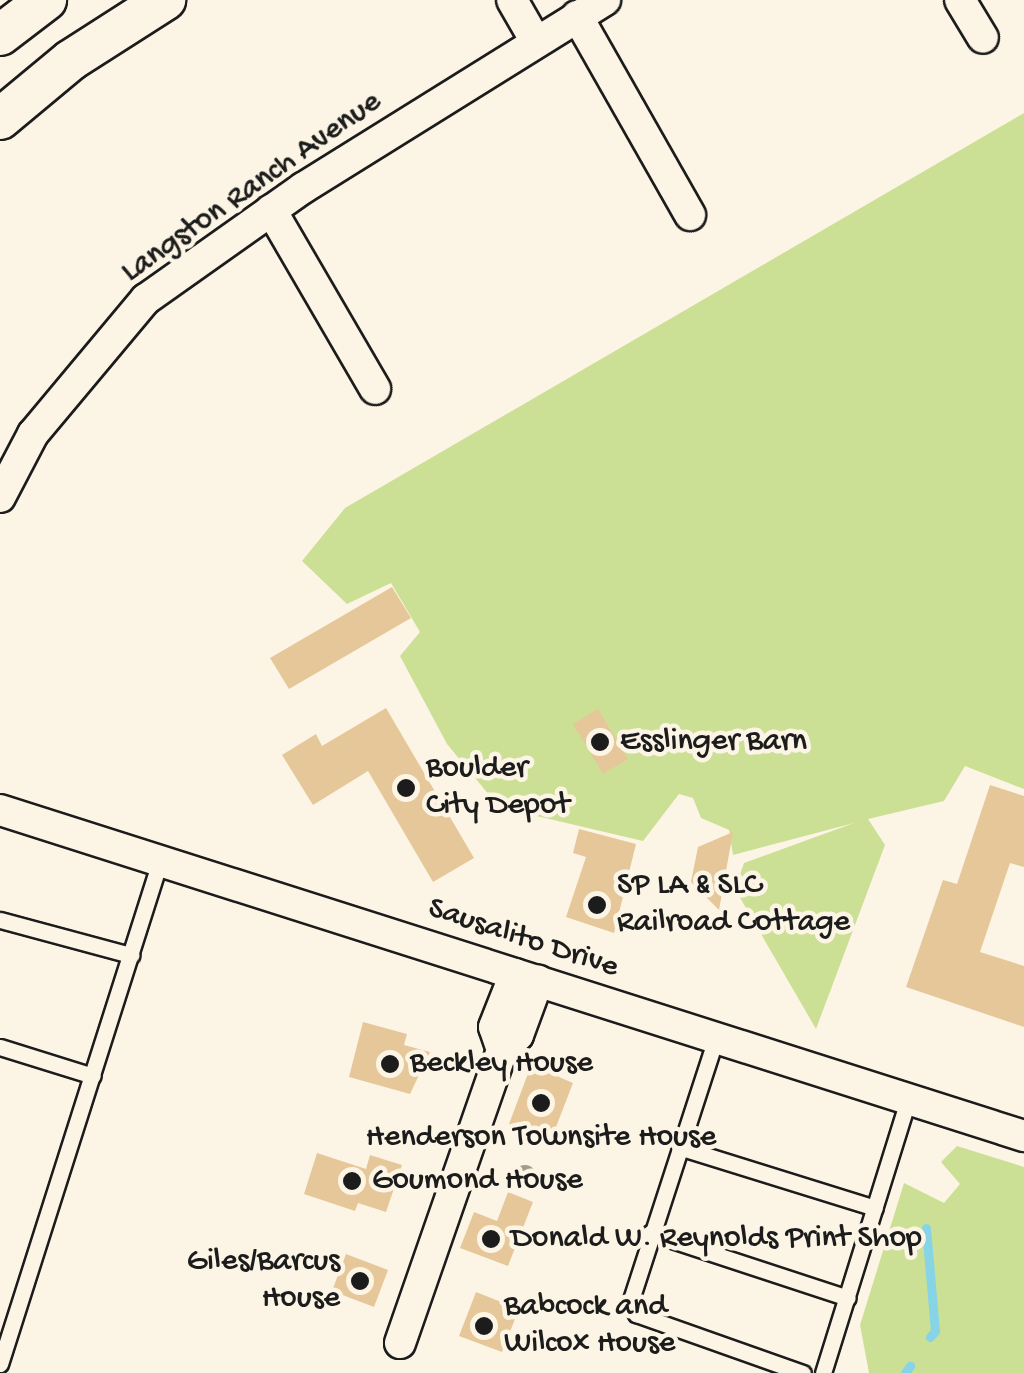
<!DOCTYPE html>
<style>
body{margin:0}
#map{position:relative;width:1024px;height:1373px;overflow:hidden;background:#fcf5e5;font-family:"Gochi Hand",sans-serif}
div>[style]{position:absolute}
.green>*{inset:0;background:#cbe095}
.stream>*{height:9px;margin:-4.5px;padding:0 4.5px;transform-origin:4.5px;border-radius:4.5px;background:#86d4e5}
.building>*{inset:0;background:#e6c799}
.roads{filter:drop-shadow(2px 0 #1c1c1c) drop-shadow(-2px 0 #1c1c1c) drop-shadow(0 2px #1c1c1c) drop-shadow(0 -2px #1c1c1c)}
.service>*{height:15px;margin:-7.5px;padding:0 7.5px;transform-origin:7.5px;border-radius:7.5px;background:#fcf5e5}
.minor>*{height:30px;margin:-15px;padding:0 15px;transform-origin:15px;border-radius:15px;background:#fcf5e5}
.tertiary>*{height:40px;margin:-20px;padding:0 20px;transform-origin:20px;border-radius:20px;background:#fcf5e5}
.trees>*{width:22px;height:22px;margin:-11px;border-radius:50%;background:#9e9e8a}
.dots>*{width:28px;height:28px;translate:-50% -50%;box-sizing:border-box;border:5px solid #fcf5e5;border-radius:50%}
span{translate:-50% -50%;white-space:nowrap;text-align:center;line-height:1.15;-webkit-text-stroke:9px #fcf5e5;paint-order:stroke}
.street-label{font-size:32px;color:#1c1c1c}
.poi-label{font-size:32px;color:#1c1c1c}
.left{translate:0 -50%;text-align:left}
.right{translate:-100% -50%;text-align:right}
</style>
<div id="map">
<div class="green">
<i style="clip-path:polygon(1024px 113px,1024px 789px,965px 766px,944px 801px,868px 819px,885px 845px,816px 1029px,735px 889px,744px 863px,854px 823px,733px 855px,729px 830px,701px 818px,693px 798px,679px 794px,643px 841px,499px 807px,447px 744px,400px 656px,420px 632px,391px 583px,347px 604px,302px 561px,345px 508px)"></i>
<i style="clip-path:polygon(957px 1146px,1024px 1167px,1024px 1373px,869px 1373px,860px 1325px,904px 1183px,944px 1203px,960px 1184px,941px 1162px)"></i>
</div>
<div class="stream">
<i style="left:926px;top:1228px;width:103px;rotate:85deg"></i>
<i style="left:935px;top:1331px;width:8px;rotate:130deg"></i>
<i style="left:905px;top:1373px;width:9px;rotate:-54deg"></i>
</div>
<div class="building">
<i style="clip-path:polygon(392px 587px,411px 618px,289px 689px,270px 658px)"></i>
<i style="clip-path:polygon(386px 708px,474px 858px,433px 882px,368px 771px,313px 805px,282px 755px,316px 734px,322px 746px)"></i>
<i style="clip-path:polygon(598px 709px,628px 759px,603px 774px,573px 724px)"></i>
<i style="clip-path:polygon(990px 785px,1024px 796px,1024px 867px,1010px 863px,980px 952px,1024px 966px,1024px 1027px,906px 987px,943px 880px,957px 884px)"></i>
<i style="clip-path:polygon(579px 829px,636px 844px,614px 933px,566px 917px,586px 857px,573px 853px)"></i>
<i style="clip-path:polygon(733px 832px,719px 910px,691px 882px,698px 847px)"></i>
<i style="clip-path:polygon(363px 1022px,407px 1034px,404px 1045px,430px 1052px,410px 1094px,349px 1077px)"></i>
<i style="clip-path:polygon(535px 1055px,563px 1065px,559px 1077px,573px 1083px,551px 1140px,509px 1124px)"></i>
<i style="clip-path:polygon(317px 1153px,366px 1169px,370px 1155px,402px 1165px,386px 1212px,358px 1203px,355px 1211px,304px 1194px)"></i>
<i style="clip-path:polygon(508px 1192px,533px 1202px,508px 1266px,460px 1248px,474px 1212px,497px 1221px)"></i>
<i style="clip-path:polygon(346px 1254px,388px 1270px,374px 1307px,332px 1291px)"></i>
<i style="clip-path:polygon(476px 1292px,519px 1309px,502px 1352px,459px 1336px)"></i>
</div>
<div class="roads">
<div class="service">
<i style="left:0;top:920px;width:136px;rotate:15deg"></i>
<i style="left:716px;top:1038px;width:279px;rotate:108deg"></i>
<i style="left:630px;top:1303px;width:13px;rotate:61deg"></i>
<i style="left:636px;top:1314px;width:177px;rotate:19.5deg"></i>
<i style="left:0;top:1047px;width:97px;rotate:17.3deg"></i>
<i style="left:679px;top:1147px;width:205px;rotate:17.3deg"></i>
<i style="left:650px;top:1233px;width:208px;rotate:18.2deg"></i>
<i style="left:0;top:1364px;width:531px;rotate:-72.35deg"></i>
<i style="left:823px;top:1373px;width:286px;rotate:-72.7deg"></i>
</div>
<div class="minor">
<i style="left:512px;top:0;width:46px;rotate:60.1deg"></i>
<i style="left:960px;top:0;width:44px;rotate:58.8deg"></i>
<i style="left:577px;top:16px;width:229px;rotate:60.4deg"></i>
<i style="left:271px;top:210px;width:207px;rotate:59.8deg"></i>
<i style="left:0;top:497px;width:71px;rotate:-62.4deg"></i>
<i style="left:33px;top:434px;width:176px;rotate:-50.1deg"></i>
<i style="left:146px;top:299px;width:192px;rotate:-35.3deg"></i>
<i style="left:303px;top:188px;width:356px;rotate:-31.9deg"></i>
<i style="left:0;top:810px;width:1075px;rotate:17.66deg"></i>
<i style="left:502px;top:1050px;width:22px;rotate:-43deg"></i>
<i style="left:518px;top:1035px;width:58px;rotate:-69.7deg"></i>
<i style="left:400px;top:1343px;width:310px;rotate:-70.8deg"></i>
<i style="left:502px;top:1050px;width:24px;rotate:-109deg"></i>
<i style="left:494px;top:1027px;width:57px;rotate:-68.4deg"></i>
</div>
<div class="tertiary">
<i style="left:0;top:35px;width:58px;rotate:-37.3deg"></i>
<i style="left:0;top:119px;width:92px;rotate:-39.7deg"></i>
<i style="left:71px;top:60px;width:112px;rotate:-32.6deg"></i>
</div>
</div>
<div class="trees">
<i style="left:525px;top:1176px"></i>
</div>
<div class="dots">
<i style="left:600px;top:742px;background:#1c1c1c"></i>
<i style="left:406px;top:788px;background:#1c1c1c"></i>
<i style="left:597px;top:905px;background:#1c1c1c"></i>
<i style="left:390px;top:1064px;background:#1c1c1c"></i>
<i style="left:541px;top:1103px;background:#1c1c1c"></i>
<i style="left:352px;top:1181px;background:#1c1c1c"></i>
<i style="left:491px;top:1239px;background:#1c1c1c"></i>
<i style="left:360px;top:1281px;background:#1c1c1c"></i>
<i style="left:484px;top:1326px;background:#1c1c1c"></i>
</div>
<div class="street-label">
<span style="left:252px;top:188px;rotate:-35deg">Langston Ranch Avenue</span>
<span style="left:523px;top:939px;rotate:18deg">Sausalito Drive</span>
</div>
<div class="poi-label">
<span class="left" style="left:620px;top:742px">Esslinger Barn</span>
<span class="left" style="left:426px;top:788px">Boulder<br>City Depot</span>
<span class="left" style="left:617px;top:905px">SP LA &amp; SLC<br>Railroad Cottage</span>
<span class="left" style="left:410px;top:1064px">Beckley House</span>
<span style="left:541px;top:1138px">Henderson Townsite House</span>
<span class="left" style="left:372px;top:1181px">Goumond House</span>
<span class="left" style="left:511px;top:1239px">Donald W. Reynolds Print Shop</span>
<span class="right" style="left:340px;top:1281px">Giles/Barcus<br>House</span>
<span class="left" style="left:504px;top:1326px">Babcock and<br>Wilcox House</span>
</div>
</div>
